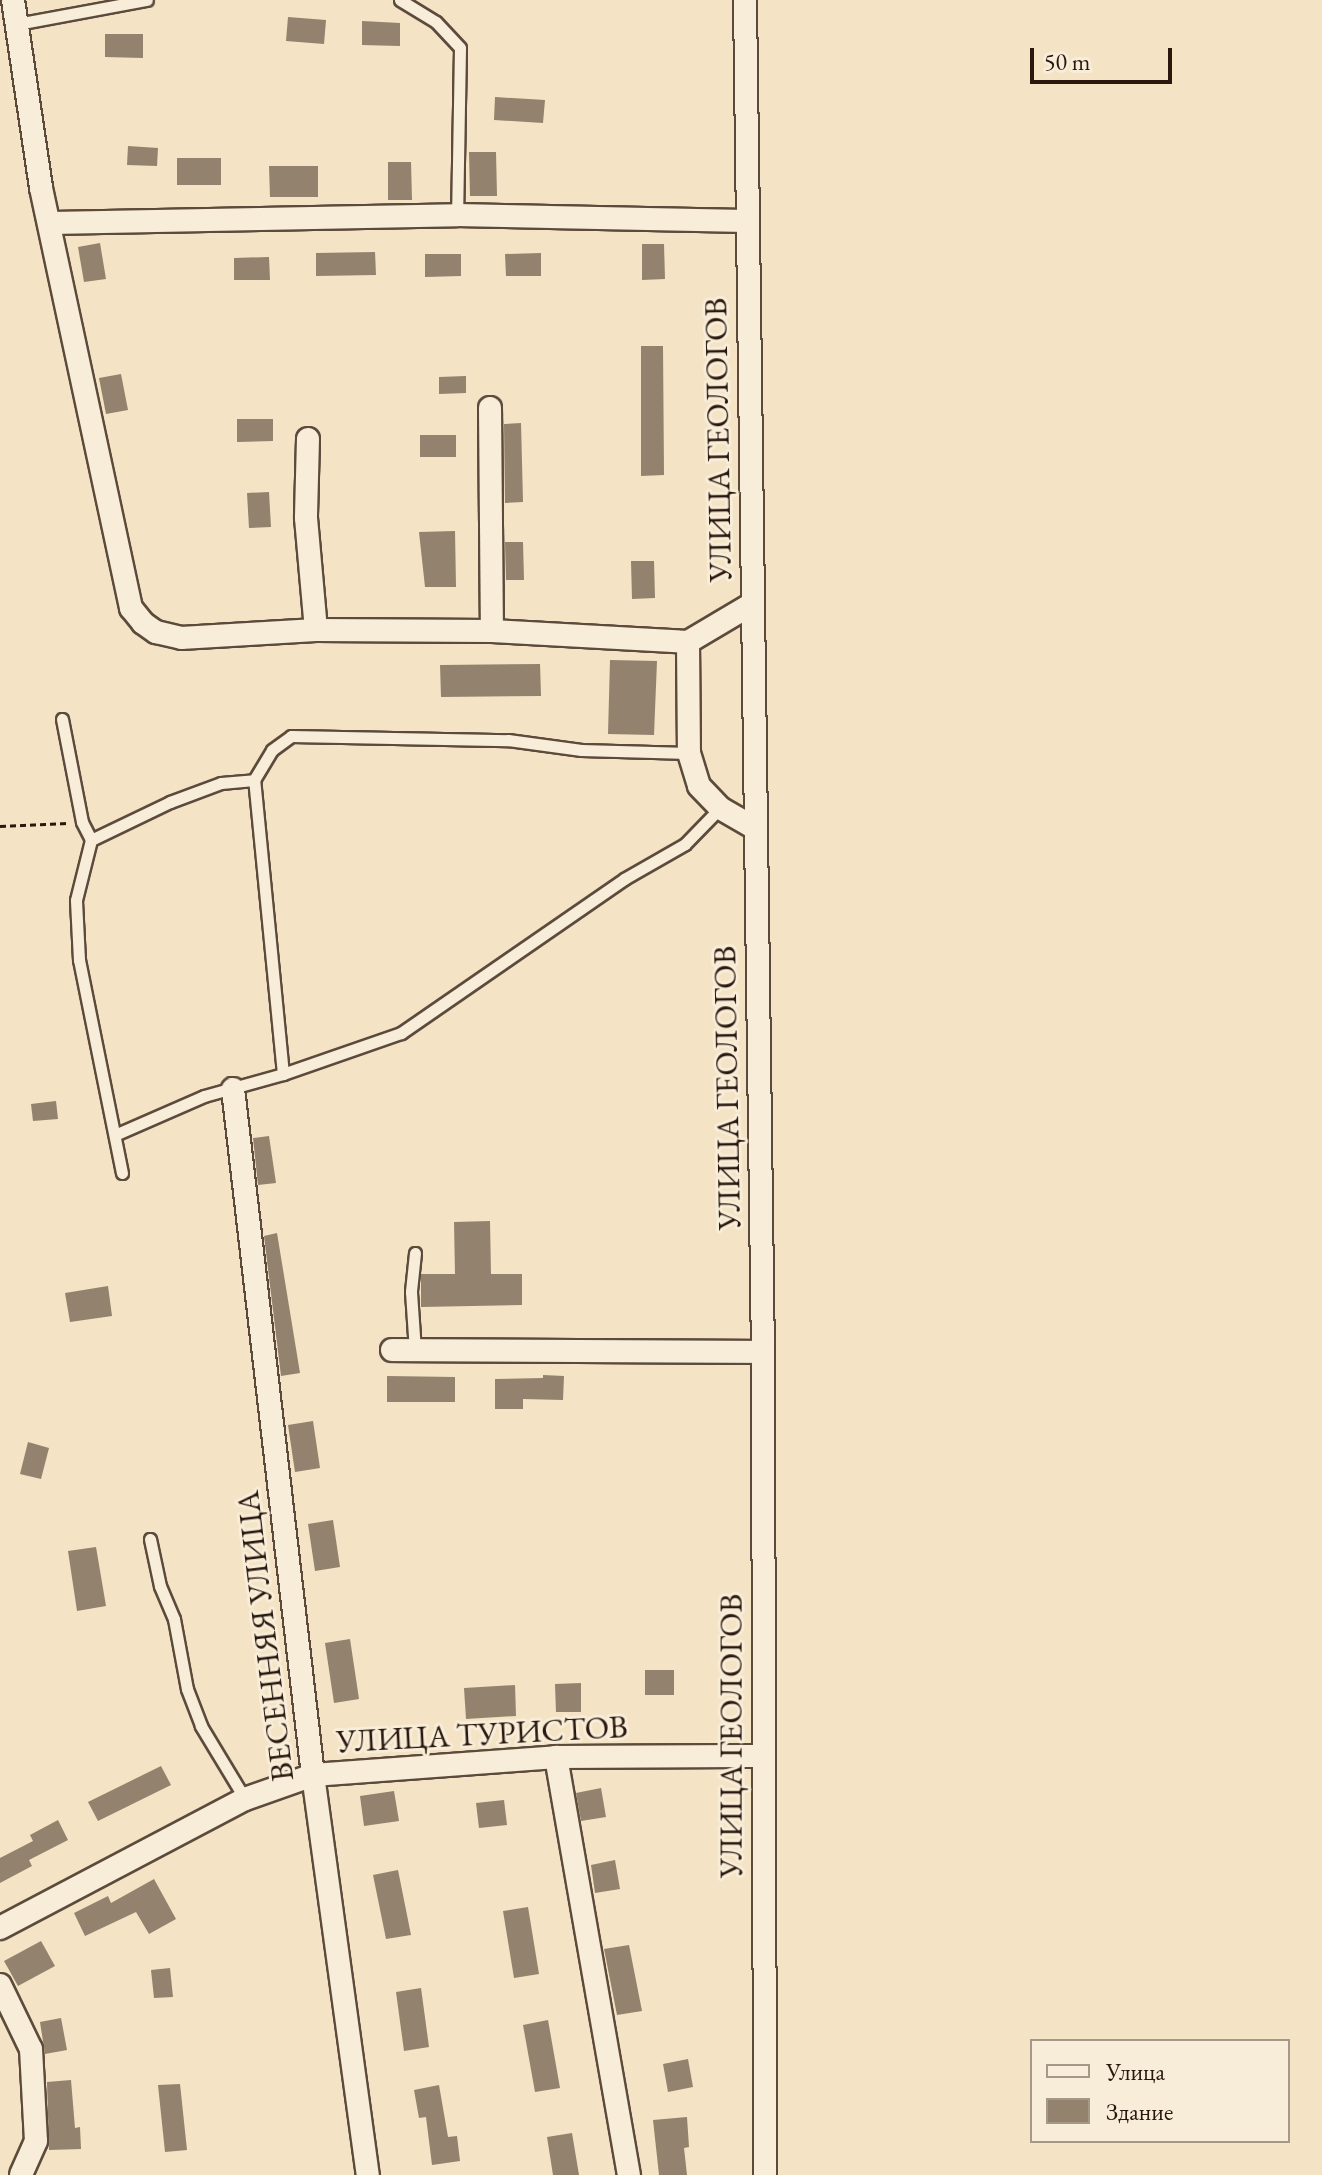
<!DOCTYPE html>
<meta charset="utf-8">
<style>
body{margin:0}
#map{position:relative;width:1322px;height:2175px;overflow:hidden;background:#f4e3c4;font-family:"EB Garamond",serif}
div>[style]{position:absolute}
.building>*{inset:0;background:#93826d}
.path>*{height:3px;margin-top:-1.5px;transform-origin:0;background:repeating-linear-gradient(90deg,#2a180e 0 6px,transparent 0 10px)}
.roads{filter:drop-shadow(2px 0 #5c4b3c) drop-shadow(-2px 0 #5c4b3c) drop-shadow(0 2px #5c4b3c) drop-shadow(0 -2px #5c4b3c)}
.lane>*{height:11px;margin:-5.5px;padding:0 5.5px;transform-origin:5.5px;border-radius:5.5px;background:#f8edd9}
.street>*{height:22px;margin:-11px;padding:0 11px;transform-origin:11px;border-radius:11px;background:#f8edd9}
span{translate:-50% -50%;white-space:nowrap;text-align:center;line-height:1.15;-webkit-text-stroke:6px #f8edd9;paint-order:stroke}
.street-label{font-size:32px;color:#2a180e}
.legend{position:absolute;left:1030px;top:2039px;width:260px;height:104px;box-sizing:border-box;background:#f8edd9;border:2px solid #a69888;margin:0;padding:10px 14px;list-style:none;font-size:24px;color:#2a180e}
.legend li{display:flex;align-items:center;gap:16px;height:40px}
.legend b{width:40px;border:2px solid #a69888}
.scale{position:absolute;left:1030px;top:48px;width:142px;height:36px;box-sizing:border-box;border:4px solid #2a180e;border-top:0;padding-left:10px;font-size:24px;line-height:28px;white-space:nowrap;color:#2a180e;-webkit-text-stroke:6px #f8edd9;paint-order:stroke}
</style>
<div id="map">
<div class="building">
<i style="clip-path:polygon(288px 17px,326px 20px,324px 44px,286px 41px)"></i>
<i style="clip-path:polygon(362px 21px,400px 23px,400px 46px,362px 45px)"></i>
<i style="clip-path:polygon(105px 34px,143px 34px,143px 58px,105px 57px)"></i>
<i style="clip-path:polygon(495px 97px,545px 100px,543px 123px,494px 120px)"></i>
<i style="clip-path:polygon(128px 146px,158px 148px,157px 166px,127px 165px)"></i>
<i style="clip-path:polygon(469px 152px,496px 152px,497px 196px,470px 196px)"></i>
<i style="clip-path:polygon(177px 158px,221px 158px,221px 185px,177px 185px)"></i>
<i style="clip-path:polygon(388px 162px,411px 162px,412px 200px,388px 200px)"></i>
<i style="clip-path:polygon(269px 166px,318px 166px,318px 197px,270px 197px)"></i>
<i style="clip-path:polygon(100px 243px,106px 279px,84px 282px,78px 247px)"></i>
<i style="clip-path:polygon(642px 244px,664px 244px,665px 279px,642px 280px)"></i>
<i style="clip-path:polygon(375px 252px,376px 275px,316px 276px,316px 253px)"></i>
<i style="clip-path:polygon(541px 253px,541px 276px,506px 276px,505px 254px)"></i>
<i style="clip-path:polygon(425px 254px,461px 254px,461px 276px,425px 277px)"></i>
<i style="clip-path:polygon(269px 257px,270px 280px,234px 280px,234px 258px)"></i>
<i style="clip-path:polygon(641px 346px,663px 346px,664px 475px,641px 476px)"></i>
<i style="clip-path:polygon(121px 374px,128px 410px,106px 414px,99px 378px)"></i>
<i style="clip-path:polygon(466px 376px,466px 393px,439px 394px,439px 377px)"></i>
<i style="clip-path:polygon(237px 419px,273px 419px,273px 441px,237px 442px)"></i>
<i style="clip-path:polygon(521px 423px,523px 502px,505px 503px,504px 424px)"></i>
<i style="clip-path:polygon(420px 435px,456px 435px,456px 457px,420px 457px)"></i>
<i style="clip-path:polygon(269px 492px,271px 527px,249px 528px,247px 493px)"></i>
<i style="clip-path:polygon(455px 531px,456px 587px,425px 587px,419px 532px)"></i>
<i style="clip-path:polygon(505px 542px,523px 542px,524px 580px,506px 580px)"></i>
<i style="clip-path:polygon(631px 561px,654px 561px,655px 598px,632px 599px)"></i>
<i style="clip-path:polygon(610px 660px,657px 661px,654px 735px,608px 734px)"></i>
<i style="clip-path:polygon(540px 664px,541px 696px,441px 697px,440px 665px)"></i>
<i style="clip-path:polygon(56px 1101px,58px 1119px,33px 1121px,31px 1104px)"></i>
<i style="clip-path:polygon(269px 1136px,276px 1183px,258px 1185px,253px 1138px)"></i>
<i style="clip-path:polygon(490px 1221px,491px 1274px,522px 1274px,522px 1305px,421px 1307px,421px 1274px,455px 1274px,454px 1222px)"></i>
<i style="clip-path:polygon(277px 1233px,300px 1373px,281px 1376px,264px 1236px)"></i>
<i style="clip-path:polygon(108px 1286px,112px 1316px,70px 1322px,65px 1293px)"></i>
<i style="clip-path:polygon(543px 1375px,564px 1376px,563px 1400px,523px 1399px,523px 1409px,495px 1409px,495px 1379px,543px 1378px)"></i>
<i style="clip-path:polygon(387px 1376px,455px 1377px,455px 1402px,387px 1402px)"></i>
<i style="clip-path:polygon(313px 1421px,320px 1468px,295px 1472px,288px 1425px)"></i>
<i style="clip-path:polygon(28px 1442px,49px 1448px,41px 1479px,20px 1474px)"></i>
<i style="clip-path:polygon(333px 1520px,340px 1567px,315px 1571px,308px 1524px)"></i>
<i style="clip-path:polygon(96px 1547px,106px 1606px,77px 1611px,68px 1551px)"></i>
<i style="clip-path:polygon(350px 1639px,359px 1699px,334px 1703px,325px 1643px)"></i>
<i style="clip-path:polygon(645px 1670px,674px 1670px,674px 1695px,645px 1695px)"></i>
<i style="clip-path:polygon(581px 1683px,581px 1712px,556px 1712px,555px 1684px)"></i>
<i style="clip-path:polygon(515px 1685px,516px 1716px,466px 1719px,464px 1688px)"></i>
<i style="clip-path:polygon(161px 1766px,171px 1785px,98px 1821px,88px 1802px)"></i>
<i style="clip-path:polygon(601px 1788px,606px 1817px,581px 1821px,576px 1793px)"></i>
<i style="clip-path:polygon(394px 1791px,399px 1821px,364px 1826px,360px 1796px)"></i>
<i style="clip-path:polygon(504px 1800px,507px 1825px,479px 1828px,476px 1803px)"></i>
<i style="clip-path:polygon(58px 1820px,68px 1840px,29px 1860px,32px 1866px,0 1883px,0 1858px,33px 1841px,30px 1835px)"></i>
<i style="clip-path:polygon(615px 1860px,620px 1889px,595px 1893px,591px 1865px)"></i>
<i style="clip-path:polygon(398px 1870px,411px 1935px,386px 1939px,373px 1875px)"></i>
<i style="clip-path:polygon(154px 1879px,176px 1919px,149px 1934px,136px 1912px,85px 1936px,74px 1913px,108px 1896px,111px 1903px)"></i>
<i style="clip-path:polygon(528px 1907px,539px 1974px,514px 1978px,503px 1911px)"></i>
<i style="clip-path:polygon(41px 1941px,55px 1966px,18px 1986px,4px 1961px)"></i>
<i style="clip-path:polygon(629px 1945px,642px 2011px,617px 2015px,604px 1949px)"></i>
<i style="clip-path:polygon(170px 1968px,173px 1997px,154px 1998px,151px 1970px)"></i>
<i style="clip-path:polygon(421px 1988px,429px 2047px,404px 2051px,396px 1992px)"></i>
<i style="clip-path:polygon(61px 2018px,67px 2050px,45px 2054px,40px 2022px)"></i>
<i style="clip-path:polygon(548px 2020px,560px 2088px,535px 2092px,523px 2025px)"></i>
<i style="clip-path:polygon(688px 2059px,693px 2087px,668px 2092px,663px 2064px)"></i>
<i style="clip-path:polygon(71px 2080px,75px 2128px,80px 2127px,81px 2149px,49px 2150px,47px 2082px)"></i>
<i style="clip-path:polygon(180px 2084px,187px 2150px,165px 2152px,158px 2085px)"></i>
<i style="clip-path:polygon(439px 2085px,448px 2137px,457px 2136px,460px 2161px,432px 2165px,426px 2117px,419px 2118px,414px 2090px)"></i>
<i style="clip-path:polygon(687px 2117px,689px 2147px,684px 2148px,687px 2175px,659px 2175px,653px 2120px)"></i>
<i style="clip-path:polygon(572px 2133px,579px 2175px,553px 2175px,547px 2137px)"></i>
</div>
<div class="path">
<i style="left:0;top:826px;width:68px;rotate:-2.5deg"></i>
</div>
<div class="roads">
<div class="lane">
<i style="left:400px;top:0;width:42px;rotate:31.4deg"></i>
<i style="left:436px;top:22px;width:35px;rotate:47deg"></i>
<i style="left:460px;top:48px;width:167px;rotate:91deg"></i>
<i style="left:17px;top:24px;width:132px;rotate:-10.5deg"></i>
<i style="left:62px;top:719px;width:105px;rotate:79deg"></i>
<i style="left:82px;top:822px;width:20px;rotate:63deg"></i>
<i style="left:283px;top:1074px;width:295px;rotate:-95.6deg"></i>
<i style="left:254px;top:780px;width:35px;rotate:-59deg"></i>
<i style="left:272px;top:750px;width:24px;rotate:-36deg"></i>
<i style="left:291px;top:736px;width:217px;rotate:1.1deg"></i>
<i style="left:508px;top:740px;width:74px;rotate:7.8deg"></i>
<i style="left:581px;top:750px;width:108px;rotate:1.6deg"></i>
<i style="left:117px;top:1134px;width:95px;rotate:-23.6deg"></i>
<i style="left:204px;top:1096px;width:82px;rotate:-15.6deg"></i>
<i style="left:283px;top:1074px;width:125px;rotate:-19.2deg"></i>
<i style="left:401px;top:1033px;width:271px;rotate:-34.6deg"></i>
<i style="left:624px;top:879px;width:70px;rotate:-29.8deg"></i>
<i style="left:685px;top:844px;width:50px;rotate:-45.8deg"></i>
<i style="left:122px;top:1173px;width:217px;rotate:-101.4deg"></i>
<i style="left:79px;top:960px;width:60px;rotate:-92.9deg"></i>
<i style="left:76px;top:900px;width:62px;rotate:-76deg"></i>
<i style="left:91px;top:840px;width:88px;rotate:-25.7deg"></i>
<i style="left:170px;top:802px;width:54px;rotate:-20.4deg"></i>
<i style="left:221px;top:783px;width:33px;rotate:-5deg"></i>
<i style="left:415px;top:1253px;width:39px;rotate:96deg"></i>
<i style="left:411px;top:1292px;width:58px;rotate:86.1deg"></i>
<i style="left:150px;top:1539px;width:48px;rotate:78deg"></i>
<i style="left:160px;top:1586px;width:36px;rotate:67deg"></i>
<i style="left:174px;top:1619px;width:71px;rotate:79.5deg"></i>
<i style="left:187px;top:1689px;width:40px;rotate:69deg"></i>
<i style="left:201px;top:1726px;width:85px;rotate:58.9deg"></i>
</div>
<div class="street">
<i style="left:13px;top:0;width:190px;rotate:81.5deg"></i>
<i style="left:41px;top:188px;width:430px;rotate:77.9deg"></i>
<i style="left:131px;top:608px;width:19px;rotate:51deg"></i>
<i style="left:143px;top:623px;width:16px;rotate:35deg"></i>
<i style="left:156px;top:632px;width:26px;rotate:13deg"></i>
<i style="left:181px;top:638px;width:135px;rotate:-3.4deg"></i>
<i style="left:316px;top:630px;width:176px;rotate:0.3deg"></i>
<i style="left:492px;top:631px;width:196px;rotate:3.2deg"></i>
<i style="left:688px;top:642px;width:74px;rotate:-30.7deg"></i>
<i style="left:745px;top:0;width:1352px;rotate:89.24deg"></i>
<i style="left:763px;top:1352px;width:823px;rotate:89.86deg"></i>
<i style="left:51px;top:223px;width:406px;rotate:-1.1deg"></i>
<i style="left:457px;top:215px;width:289px;rotate:1.2deg"></i>
<i style="left:490px;top:408px;width:223px;rotate:89.5deg"></i>
<i style="left:308px;top:439px;width:79px;rotate:91.5deg"></i>
<i style="left:306px;top:518px;width:112px;rotate:84.9deg"></i>
<i style="left:688px;top:642px;width:111px;rotate:89.5deg"></i>
<i style="left:689px;top:753px;width:34px;rotate:73deg"></i>
<i style="left:699px;top:786px;width:30px;rotate:46deg"></i>
<i style="left:720px;top:808px;width:39px;rotate:30deg"></i>
<i style="left:233px;top:1089px;width:691px;rotate:83.35deg"></i>
<i style="left:313px;top:1775px;width:404px;rotate:82.2deg"></i>
<i style="left:392px;top:1350px;width:371px;rotate:0.3deg"></i>
<i style="left:556px;top:1757px;width:424px;rotate:80.1deg"></i>
<i style="left:0;top:1928px;width:277px;rotate:-27.8deg"></i>
<i style="left:245px;top:1799px;width:72px;rotate:-19.4deg"></i>
<i style="left:313px;top:1775px;width:244px;rotate:-4.2deg"></i>
<i style="left:556px;top:1757px;width:207px;rotate:-0.3deg"></i>
<i style="left:0;top:1985px;width:71px;rotate:64.2deg"></i>
<i style="left:31px;top:2049px;width:92px;rotate:86.9deg"></i>
<i style="left:36px;top:2141px;width:37px;rotate:114deg"></i>
</div>
</div>
<div class="street-label">
<span style="left:718px;top:440px;rotate:-91deg">УЛИЦА ГЕОЛОГОВ</span>
<span style="left:727px;top:1088px;rotate:-91deg">УЛИЦА ГЕОЛОГОВ</span>
<span style="left:265px;top:1636px;rotate:-97deg">ВЕСЕННЯЯ УЛИЦА</span>
<span style="left:482px;top:1734px;rotate:-3deg">УЛИЦА ТУРИСТОВ</span>
<span style="left:731px;top:1736px;rotate:-90deg">УЛИЦА ГЕОЛОГОВ</span>
</div>
<ul class="legend">
<li><b style="height:10px;background:#f8edd9"></b>Улица</li>
<li><b style="height:22px;background:#93826d"></b>Здание</li>
</ul>
<div class="scale">50 m</div>
</div>
